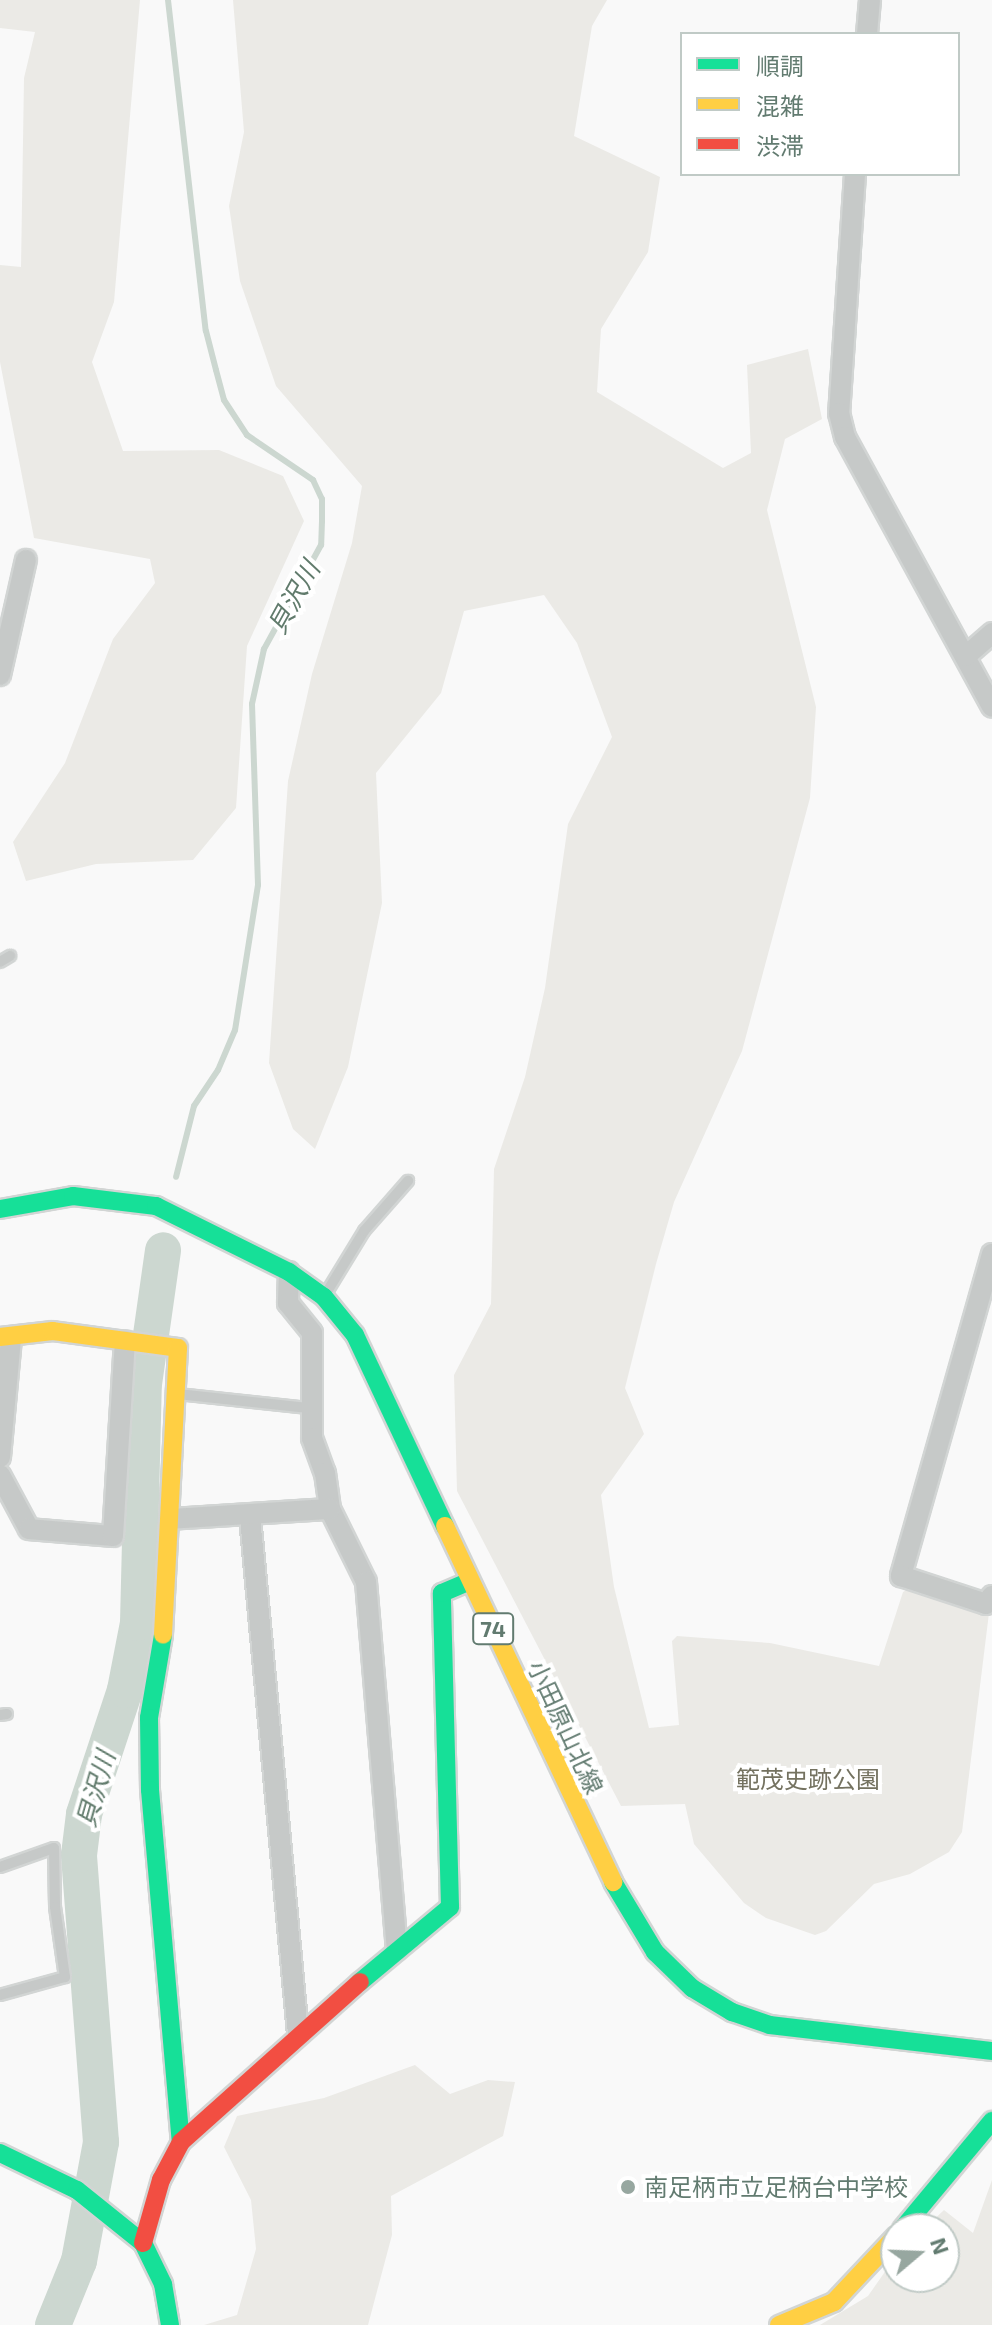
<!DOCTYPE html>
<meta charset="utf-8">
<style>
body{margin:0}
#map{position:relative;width:992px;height:2325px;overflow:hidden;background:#f9f9f9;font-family:"Exo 2","Noto Sans JP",sans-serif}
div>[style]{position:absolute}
.green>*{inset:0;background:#ebeae6}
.stream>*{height:6px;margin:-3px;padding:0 3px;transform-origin:3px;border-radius:3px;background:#ccd7d0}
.river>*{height:36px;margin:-18px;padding:0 18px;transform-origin:18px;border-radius:18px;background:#ccd7d0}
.roads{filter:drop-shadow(2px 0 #d2d5d4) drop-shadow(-2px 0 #d2d5d4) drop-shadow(0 2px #d2d5d4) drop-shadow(0 -2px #d2d5d4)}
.lane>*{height:10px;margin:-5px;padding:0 5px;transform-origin:5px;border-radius:5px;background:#c6c9c8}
.street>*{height:20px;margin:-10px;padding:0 10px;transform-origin:10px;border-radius:10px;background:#c6c9c8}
.fast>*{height:18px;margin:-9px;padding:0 9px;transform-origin:9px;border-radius:9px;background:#16e098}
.slow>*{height:18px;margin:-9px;padding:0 9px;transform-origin:9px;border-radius:9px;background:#ffcf43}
.jam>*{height:18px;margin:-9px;padding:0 9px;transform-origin:9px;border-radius:9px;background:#f24e42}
.dots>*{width:22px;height:22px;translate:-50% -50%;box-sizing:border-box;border:4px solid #fff;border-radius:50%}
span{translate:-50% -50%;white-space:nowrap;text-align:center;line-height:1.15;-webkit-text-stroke:8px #fff;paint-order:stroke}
.shield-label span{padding:2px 6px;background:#fff;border:2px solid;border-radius:6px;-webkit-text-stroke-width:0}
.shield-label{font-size:22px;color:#627b70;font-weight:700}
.street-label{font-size:24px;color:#627b70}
.park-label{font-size:24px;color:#747260}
.poi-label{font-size:24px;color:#627b70}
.left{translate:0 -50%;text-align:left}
.water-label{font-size:26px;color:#617b6c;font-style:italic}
.legend{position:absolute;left:680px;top:32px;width:280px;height:144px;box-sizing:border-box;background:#fff;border:2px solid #c0cac6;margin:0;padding:10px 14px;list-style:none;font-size:24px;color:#627b70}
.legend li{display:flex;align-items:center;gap:16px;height:40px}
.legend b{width:40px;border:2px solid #c0cac6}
.north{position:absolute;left:880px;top:2213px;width:80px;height:80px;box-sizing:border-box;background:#fff;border:2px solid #c0cac6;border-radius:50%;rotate:71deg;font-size:22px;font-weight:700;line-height:32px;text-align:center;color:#627b70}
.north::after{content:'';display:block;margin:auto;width:28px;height:36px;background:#97a7a0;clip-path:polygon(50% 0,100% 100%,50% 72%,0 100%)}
</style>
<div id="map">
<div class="green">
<i style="clip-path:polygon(0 0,140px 0,114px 302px,92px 362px,123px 451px,219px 450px,283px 476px,304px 521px,247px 646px,236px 808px,193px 860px,96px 864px,26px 881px,13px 842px,65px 763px,113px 639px,155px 583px,150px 559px,34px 538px,0 362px,0 265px,21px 267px,24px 78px,35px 32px,0 28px)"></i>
<i style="clip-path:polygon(233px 0,607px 0,592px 26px,574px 136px,660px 177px,648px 252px,601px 329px,597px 392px,723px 468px,751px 453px,747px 365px,808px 349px,822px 419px,785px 439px,767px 510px,816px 707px,810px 798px,742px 1051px,674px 1202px,656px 1264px,625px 1388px,644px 1434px,601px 1495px,614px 1587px,649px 1728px,679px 1725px,672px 1641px,677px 1636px,770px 1643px,879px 1666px,903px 1592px,912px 1587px,989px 1613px,962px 1832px,949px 1852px,910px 1874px,874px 1884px,826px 1931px,815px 1935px,766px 1918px,744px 1903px,694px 1844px,685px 1804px,621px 1806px,457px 1491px,454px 1375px,491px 1304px,494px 1169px,525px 1077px,545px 988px,568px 824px,612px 737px,577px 643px,544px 595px,464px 611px,441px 693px,376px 773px,382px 903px,348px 1067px,315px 1149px,293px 1129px,269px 1063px,288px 781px,312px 674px,352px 543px,362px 486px,276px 386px,240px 281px,229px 206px,244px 132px)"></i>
<i style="clip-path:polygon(415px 2065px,450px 2094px,488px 2080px,515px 2082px,503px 2136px,391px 2196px,392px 2235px,368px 2325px,204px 2325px,237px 2315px,256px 2249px,251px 2200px,224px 2147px,237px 2116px,324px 2098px)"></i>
<i style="clip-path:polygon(992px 2180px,992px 2325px,820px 2325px,868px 2296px,896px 2256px,896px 2277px,944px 2277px,944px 2229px,924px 2229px,944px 2210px,973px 2233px)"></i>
</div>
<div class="stream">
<i style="left:168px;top:0;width:333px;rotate:83.5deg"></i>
<i style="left:206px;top:331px;width:40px;rotate:75.6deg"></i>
<i style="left:216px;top:370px;width:31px;rotate:75deg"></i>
<i style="left:224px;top:400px;width:42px;rotate:56.7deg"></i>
<i style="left:247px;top:435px;width:80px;rotate:34.3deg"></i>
<i style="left:313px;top:480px;width:21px;rotate:65deg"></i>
<i style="left:322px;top:499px;width:22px;rotate:90deg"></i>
<i style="left:322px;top:521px;width:24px;rotate:92deg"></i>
<i style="left:321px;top:545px;width:119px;rotate:118.7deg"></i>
<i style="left:264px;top:649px;width:56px;rotate:102.3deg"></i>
<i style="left:252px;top:704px;width:181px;rotate:88.1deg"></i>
<i style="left:258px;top:885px;width:147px;rotate:99deg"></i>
<i style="left:235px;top:1030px;width:43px;rotate:113deg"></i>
<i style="left:218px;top:1070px;width:43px;rotate:123.7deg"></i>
<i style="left:194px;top:1106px;width:73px;rotate:104.2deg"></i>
</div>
<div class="river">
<i style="left:53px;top:2325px;width:69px;rotate:-67.9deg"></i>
<i style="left:79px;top:2261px;width:121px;rotate:-79.5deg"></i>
<i style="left:101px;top:2142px;width:288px;rotate:-94.4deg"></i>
<i style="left:79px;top:1855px;width:41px;rotate:-83deg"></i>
<i style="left:84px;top:1814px;width:131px;rotate:-71.7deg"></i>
<i style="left:125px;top:1690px;width:68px;rotate:-79deg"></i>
<i style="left:138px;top:1623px;width:239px;rotate:-88.6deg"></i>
<i style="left:144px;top:1384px;width:135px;rotate:-81.9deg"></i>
</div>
<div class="roads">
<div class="lane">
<i style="left:0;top:962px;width:12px;rotate:-31deg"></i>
<i style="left:325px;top:1295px;width:75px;rotate:-58.6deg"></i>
<i style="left:364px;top:1231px;width:67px;rotate:-48.7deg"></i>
<i style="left:178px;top:1394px;width:133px;rotate:6.1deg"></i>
<i style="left:0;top:1715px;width:7px;rotate:-8deg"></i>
<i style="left:0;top:1867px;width:57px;rotate:-19.4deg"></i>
<i style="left:54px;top:1848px;width:59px;rotate:89deg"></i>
<i style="left:55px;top:1907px;width:71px;rotate:81.9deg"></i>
<i style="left:65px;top:1977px;width:67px;rotate:164.5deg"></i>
</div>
<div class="street">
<i style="left:867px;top:34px;width:34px;rotate:-85deg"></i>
<i style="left:855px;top:174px;width:240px;rotate:93.8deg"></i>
<i style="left:839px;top:413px;width:25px;rotate:76deg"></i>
<i style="left:845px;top:437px;width:307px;rotate:61.4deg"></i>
<i style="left:966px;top:656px;width:35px;rotate:-41deg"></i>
<i style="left:0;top:675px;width:118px;rotate:-77.3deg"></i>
<i style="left:992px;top:1254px;width:335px;rotate:105.8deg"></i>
<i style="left:901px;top:1576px;width:89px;rotate:18.2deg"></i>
<i style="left:986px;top:1604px;width:10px;rotate:-53deg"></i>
<i style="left:289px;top:1272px;width:31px;rotate:92deg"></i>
<i style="left:288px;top:1303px;width:38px;rotate:51deg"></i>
<i style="left:312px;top:1333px;width:105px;rotate:90deg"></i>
<i style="left:312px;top:1438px;width:37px;rotate:70deg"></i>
<i style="left:325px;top:1473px;width:36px;rotate:82deg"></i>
<i style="left:330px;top:1509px;width:81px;rotate:63.7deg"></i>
<i style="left:366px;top:1582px;width:369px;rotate:85.2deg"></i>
<i style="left:0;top:1457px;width:120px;rotate:-84.7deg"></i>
<i style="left:0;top:1475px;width:61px;rotate:61.8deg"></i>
<i style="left:29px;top:1529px;width:84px;rotate:4.8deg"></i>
<i style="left:113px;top:1536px;width:195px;rotate:-86.5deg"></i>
<i style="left:250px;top:1517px;width:518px;rotate:84.69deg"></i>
<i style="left:170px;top:1519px;width:160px;rotate:-3.6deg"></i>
</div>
<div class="fast">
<i style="left:0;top:1209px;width:74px;rotate:-10.1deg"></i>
<i style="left:73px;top:1196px;width:84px;rotate:6.9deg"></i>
<i style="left:156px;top:1206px;width:148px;rotate:26.4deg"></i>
<i style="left:289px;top:1272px;width:43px;rotate:35.5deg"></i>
<i style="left:324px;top:1297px;width:49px;rotate:50.8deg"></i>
<i style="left:355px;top:1335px;width:211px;rotate:64.8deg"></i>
<i style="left:163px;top:1635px;width:84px;rotate:99.6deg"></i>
<i style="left:149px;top:1718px;width:72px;rotate:89.2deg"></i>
<i style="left:150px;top:1790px;width:353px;rotate:85deg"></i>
<i style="left:613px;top:1882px;width:82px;rotate:59deg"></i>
<i style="left:655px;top:1952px;width:52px;rotate:44.2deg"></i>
<i style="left:692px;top:1988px;width:47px;rotate:31deg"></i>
<i style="left:732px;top:2012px;width:40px;rotate:18.9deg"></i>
<i style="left:770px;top:2025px;width:224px;rotate:6.7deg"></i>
<i style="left:360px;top:1982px;width:117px;rotate:-39.8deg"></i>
<i style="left:450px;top:1907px;width:314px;rotate:-91.5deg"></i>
<i style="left:442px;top:1593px;width:30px;rotate:-23deg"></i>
<i style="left:0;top:2153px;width:85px;rotate:25.7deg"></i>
<i style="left:77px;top:2190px;width:85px;rotate:38.8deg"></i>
<i style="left:143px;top:2243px;width:46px;rotate:64deg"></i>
<i style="left:163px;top:2284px;width:42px;rotate:80.3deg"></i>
<i style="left:902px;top:2229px;width:141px;rotate:-50.2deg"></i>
</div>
<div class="slow">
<i style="left:0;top:1337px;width:53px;rotate:-6.5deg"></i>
<i style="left:53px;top:1331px;width:126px;rotate:7.7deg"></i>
<i style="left:178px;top:1348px;width:287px;rotate:93deg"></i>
<i style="left:445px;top:1526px;width:394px;rotate:64.7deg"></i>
<i style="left:779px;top:2325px;width:60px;rotate:-22.7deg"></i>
<i style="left:834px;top:2302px;width:91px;rotate:-46.8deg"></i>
</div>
<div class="jam">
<i style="left:143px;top:2243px;width:66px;rotate:-74.1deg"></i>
<i style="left:161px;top:2180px;width:43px;rotate:-62.2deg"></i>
<i style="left:181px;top:2142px;width:240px;rotate:-41.8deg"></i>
</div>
</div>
<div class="dots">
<i style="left:628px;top:2187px;background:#97a7a0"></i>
</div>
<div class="shield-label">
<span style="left:493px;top:1629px">74</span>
</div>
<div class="street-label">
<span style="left:566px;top:1727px;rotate:65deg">小田原山北線</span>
</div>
<div class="park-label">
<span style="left:808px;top:1779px">範茂史跡公園</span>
</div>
<div class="poi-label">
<span class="left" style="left:644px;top:2187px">南足柄市立足柄台中学校</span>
</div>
<div class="water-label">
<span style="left:293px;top:597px;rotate:-61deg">貝沢川</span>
<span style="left:95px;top:1789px;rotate:-74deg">貝沢川</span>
</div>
<ul class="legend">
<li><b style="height:10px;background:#16e098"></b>順調</li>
<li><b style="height:10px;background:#ffcf43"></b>混雑</li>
<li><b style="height:10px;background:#f24e42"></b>渋滞</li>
</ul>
<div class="north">N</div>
</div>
